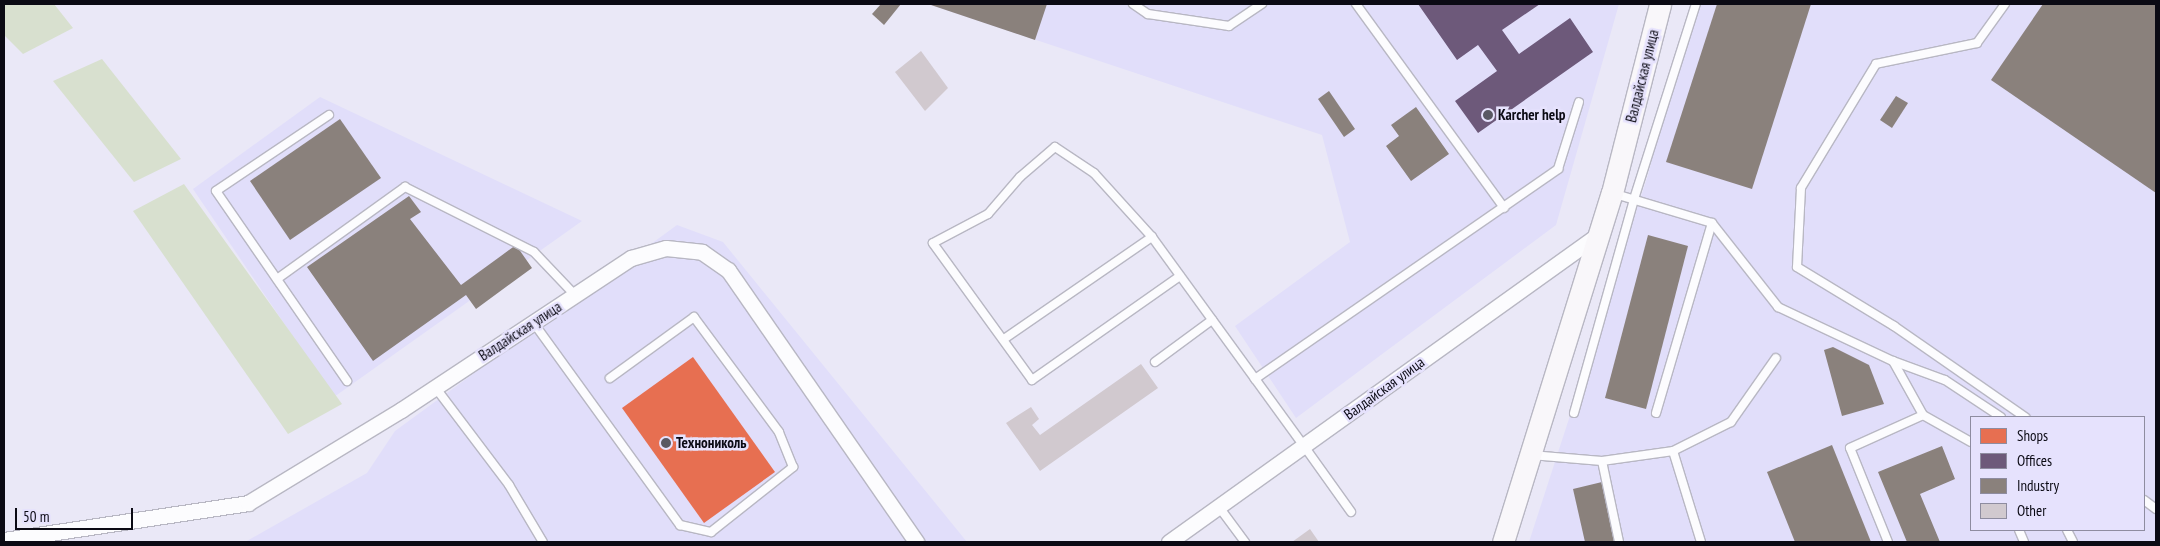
<!DOCTYPE html>
<meta charset="utf-8">
<style>
body{margin:0}
#map{position:relative;width:2160px;height:546px;overflow:hidden;background:#eae8f7;font-family:"PT Sans Narrow",sans-serif}
div>[style]{position:absolute}
.built>*{inset:0;background:#e1defa}
.green>*{inset:0;background:#d8e0cf}
.shops>*{inset:0;background:#e76f51}
.offices>*{inset:0;background:#6d597a}
.industry>*{inset:0;background:#8a817c}
.building>*{inset:0;background:#d1c9cf}
.roads{filter:drop-shadow(1px 0 #b8b7c3) drop-shadow(-1px 0 #b8b7c3) drop-shadow(0 1px #b8b7c3) drop-shadow(0 -1px #b8b7c3)}
.lane>*{height:8px;margin:-4px;padding:0 4px;transform-origin:4px;border-radius:4px;background:#fcfcfe}
.street>*{height:15px;margin:-7.5px;padding:0 7.5px;transform-origin:7.5px;border-radius:7.5px;background:#fcfcfe}
.secondary>*{height:21px;margin:-10.5px;padding:0 10.5px;transform-origin:10.5px;border-radius:10.5px;background:#f9f7fa}
.dots>*{width:14px;height:14px;translate:-50% -50%;box-sizing:border-box;border:2px solid #e6e2fd;border-radius:50%}
span{translate:-50% -50%;white-space:nowrap;text-align:center;line-height:1.15;-webkit-text-stroke:5px #e6e2fd;paint-order:stroke}
.street-label{font-size:15px;color:#0b0a14}
.poi-label{font-size:15px;color:#0b0a14;font-weight:700}
.left{translate:0 -50%;text-align:left}
.frame{position:absolute;inset:0;border:5px solid #0b0a14;pointer-events:none}
.legend{position:absolute;left:1970px;top:416px;width:175px;height:115px;box-sizing:border-box;background:#e6e2fd;border:1px solid #8e8ca0;margin:0;padding:6px 9px;list-style:none;font-size:15px;color:#0b0a14}
.legend li{display:flex;align-items:center;gap:10px;height:25px}
.legend b{width:25px;border:1px solid #8e8ca0}
.scale{position:absolute;left:15px;top:508px;width:118px;height:22px;box-sizing:border-box;border:2px solid #0b0a14;border-top:0;padding-left:6px;font-size:15px;line-height:18px;white-space:nowrap;color:#0b0a14;-webkit-text-stroke:4px #e6e2fd;paint-order:stroke}
</style>
<div id="map">
<div class="built">
<i style="clip-path:polygon(928px 4px,1619px 4px,1556px 225px,1296px 418px,1235px 326px,1350px 242px,1322px 135px)"></i>
<i style="clip-path:polygon(evenodd,1691px 4px,2156px 4px,2156px 542px,1529px 542px,1648px 175px,1691px 4px,1971px 417px,2144px 417px,2144px 530px,1971px 530px,1971px 417px)"></i>
<i style="clip-path:polygon(320px 97px,582px 221px,334px 397px,193px 189px)"></i>
<i style="clip-path:polygon(677px 225px,723px 242px,967px 542px,245px 542px,367px 473px,395px 431px)"></i>
</div>
<div class="green">
<i style="clip-path:polygon(4px 4px,54px 4px,73px 28px,23px 54px,4px 35px)"></i>
<i style="clip-path:polygon(102px 59px,181px 159px,134px 182px,53px 81px)"></i>
<i style="clip-path:polygon(184px 184px,342px 404px,288px 434px,133px 211px)"></i>
</div>
<div class="shops">
<i style="clip-path:polygon(693px 357px,775px 472px,704px 523px,622px 408px)"></i>
</div>
<div class="offices">
<i style="clip-path:polygon(1418px 4px,1540px 4px,1502px 30px,1519px 54px,1570px 18px,1593px 52px,1478px 133px,1455px 101px,1497px 71px,1478px 45px,1457px 60px)"></i>
</div>
<div class="industry">
<i style="clip-path:polygon(881px 4px,901px 4px,884px 25px,872px 14px)"></i>
<i style="clip-path:polygon(928px 4px,1047px 4px,1035px 40px)"></i>
<i style="clip-path:polygon(1717px 4px,1811px 4px,1752px 189px,1666px 162px)"></i>
<i style="clip-path:polygon(2043px 4px,2156px 4px,2156px 193px,1991px 80px)"></i>
<i style="clip-path:polygon(1329px 91px,1355px 129px,1344px 137px,1318px 99px)"></i>
<i style="clip-path:polygon(1896px 96px,1908px 103px,1892px 128px,1880px 120px)"></i>
<i style="clip-path:polygon(1416px 107px,1449px 154px,1411px 181px,1386px 146px,1399px 136px,1391px 125px)"></i>
<i style="clip-path:polygon(340px 119px,381px 178px,290px 240px,250px 181px)"></i>
<i style="clip-path:polygon(409px 196px,421px 212px,410px 219px,461px 285px,516px 245px,532px 268px,476px 309px,466px 295px,373px 361px,307px 267px)"></i>
<i style="clip-path:polygon(1648px 235px,1688px 246px,1646px 409px,1605px 398px)"></i>
<i style="clip-path:polygon(1833px 347px,1869px 365px,1884px 404px,1842px 416px,1824px 350px)"></i>
<i style="clip-path:polygon(1832px 445px,1871px 542px,1795px 542px,1767px 472px)"></i>
<i style="clip-path:polygon(1942px 446px,1955px 479px,1920px 494px,1940px 542px,1907px 542px,1878px 472px)"></i>
<i style="clip-path:polygon(1602px 482px,1616px 542px,1585px 542px,1573px 489px)"></i>
</div>
<div class="building">
<i style="clip-path:polygon(921px 51px,948px 88px,925px 111px,895px 72px)"></i>
<i style="clip-path:polygon(1141px 364px,1158px 388px,1040px 471px,1006px 423px,1031px 407px,1039px 419px,1032px 425px,1040px 435px)"></i>
<i style="clip-path:polygon(1310px 529px,1319px 542px,1292px 542px)"></i>
</div>
<div class="roads">
<div class="lane">
<i style="left:1133px;top:4px;width:18px;rotate:34deg"></i>
<i style="left:1148px;top:14px;width:82px;rotate:8.4deg"></i>
<i style="left:1229px;top:26px;width:40px;rotate:-34deg"></i>
<i style="left:1356px;top:4px;width:252px;rotate:54deg"></i>
<i style="left:2005px;top:4px;width:48px;rotate:125.7deg"></i>
<i style="left:1977px;top:43px;width:103px;rotate:168.3deg"></i>
<i style="left:1876px;top:64px;width:145px;rotate:121.2deg"></i>
<i style="left:1801px;top:188px;width:79px;rotate:92.9deg"></i>
<i style="left:1797px;top:267px;width:114px;rotate:31.3deg"></i>
<i style="left:1894px;top:326px;width:160px;rotate:34.8deg"></i>
<i style="left:329px;top:115px;width:136px;rotate:146.1deg"></i>
<i style="left:216px;top:191px;width:231px;rotate:55.4deg"></i>
<i style="left:1612px;top:193px;width:104px;rotate:16.7deg"></i>
<i style="left:1712px;top:223px;width:107px;rotate:51.8deg"></i>
<i style="left:1778px;top:307px;width:127px;rotate:25.2deg"></i>
<i style="left:1893px;top:361px;width:62px;rotate:60.9deg"></i>
<i style="left:1923px;top:415px;width:55px;rotate:29.4deg"></i>
<i style="left:1180px;top:276px;width:181px;rotate:144.9deg"></i>
<i style="left:1032px;top:380px;width:169px;rotate:-125.9deg"></i>
<i style="left:933px;top:243px;width:62px;rotate:-27.8deg"></i>
<i style="left:988px;top:214px;width:49px;rotate:-49.1deg"></i>
<i style="left:1020px;top:177px;width:46px;rotate:-40.6deg"></i>
<i style="left:1055px;top:147px;width:47px;rotate:33.7deg"></i>
<i style="left:1094px;top:173px;width:86px;rotate:47.8deg"></i>
<i style="left:1152px;top:237px;width:258px;rotate:54deg"></i>
<i style="left:1304px;top:446px;width:81px;rotate:54.5deg"></i>
<i style="left:277px;top:279px;width:158px;rotate:-35.7deg"></i>
<i style="left:405px;top:187px;width:144px;rotate:26.7deg"></i>
<i style="left:534px;top:252px;width:59px;rotate:46.4deg"></i>
<i style="left:533px;top:322px;width:251px;rotate:54.1deg"></i>
<i style="left:680px;top:525px;width:32px;rotate:13deg"></i>
<i style="left:711px;top:532px;width:105px;rotate:-38.4deg"></i>
<i style="left:793px;top:467px;width:38px;rotate:-112deg"></i>
<i style="left:779px;top:432px;width:143px;rotate:-126.5deg"></i>
<i style="left:694px;top:317px;width:104px;rotate:144deg"></i>
<i style="left:1004px;top:339px;width:180px;rotate:-34.6deg"></i>
<i style="left:1893px;top:361px;width:55px;rotate:20.1deg"></i>
<i style="left:1945px;top:380px;width:67px;rotate:33.5deg"></i>
<i style="left:1155px;top:362px;width:71px;rotate:-36.4deg"></i>
<i style="left:1255px;top:379px;width:369px;rotate:-34.7deg"></i>
<i style="left:1558px;top:169px;width:70px;rotate:-72.6deg"></i>
<i style="left:435px;top:387px;width:123px;rotate:52.9deg"></i>
<i style="left:509px;top:485px;width:66px;rotate:59.2deg"></i>
<i style="left:1574px;top:413px;width:222px;rotate:-74.3deg"></i>
<i style="left:1634px;top:199px;width:205px;rotate:-72.4deg"></i>
<i style="left:1656px;top:413px;width:198px;rotate:-73.6deg"></i>
<i style="left:1673px;top:451px;width:95px;rotate:72.9deg"></i>
<i style="left:1531px;top:455px;width:71px;rotate:4.8deg"></i>
<i style="left:1602px;top:461px;width:72px;rotate:-8deg"></i>
<i style="left:1673px;top:451px;width:65px;rotate:-26.6deg"></i>
<i style="left:1731px;top:422px;width:78px;rotate:-54.9deg"></i>
<i style="left:1602px;top:461px;width:83px;rotate:78.1deg"></i>
<i style="left:2144px;top:500px;width:15px;rotate:37deg"></i>
<i style="left:1219px;top:507px;width:44px;rotate:53.4deg"></i>
<i style="left:2019px;top:530px;width:13px;rotate:67deg"></i>
<i style="left:2067px;top:530px;width:13px;rotate:63deg"></i>
<i style="left:1888px;top:542px;width:101px;rotate:-112deg"></i>
<i style="left:1850px;top:448px;width:80px;rotate:-24.3deg"></i>
</div>
<div class="street">
<i style="left:4px;top:540px;width:247px;rotate:-8.6deg"></i>
<i style="left:248px;top:503px;width:179px;rotate:-31.3deg"></i>
<i style="left:401px;top:410px;width:276px;rotate:-33.5deg"></i>
<i style="left:631px;top:258px;width:36px;rotate:-16deg"></i>
<i style="left:666px;top:248px;width:36px;rotate:6deg"></i>
<i style="left:702px;top:252px;width:32px;rotate:35deg"></i>
<i style="left:728px;top:270px;width:331px;rotate:55.3deg"></i>
<i style="left:1169px;top:542px;width:529px;rotate:-35.61deg"></i>
</div>
<div class="secondary">
<i style="left:1503px;top:542px;width:366px;rotate:-72.7deg"></i>
<i style="left:1612px;top:193px;width:195px;rotate:-75.7deg"></i>
</div>
</div>
<div class="dots">
<i style="left:1488px;top:115px;background:#595863"></i>
<i style="left:666px;top:443px;background:#595863"></i>
</div>
<div class="street-label">
<span style="left:1642px;top:76px;rotate:-76deg">Валдайская улица</span>
<span style="left:520px;top:331px;rotate:-33deg">Валдайская улица</span>
<span style="left:1384px;top:388px;rotate:-36deg">Валдайская улица</span>
</div>
<div class="poi-label">
<span class="left" style="left:1498px;top:115px">Karcher help</span>
<span class="left" style="left:676px;top:443px">Технониколь</span>
</div>
<div class="frame"></div>
<ul class="legend">
<li><b style="height:14px;background:#e76f51"></b>Shops</li>
<li><b style="height:14px;background:#6d597a"></b>Offices</li>
<li><b style="height:14px;background:#8a817c"></b>Industry</li>
<li><b style="height:14px;background:#d1c9cf"></b>Other</li>
</ul>
<div class="scale">50 m</div>
</div>
